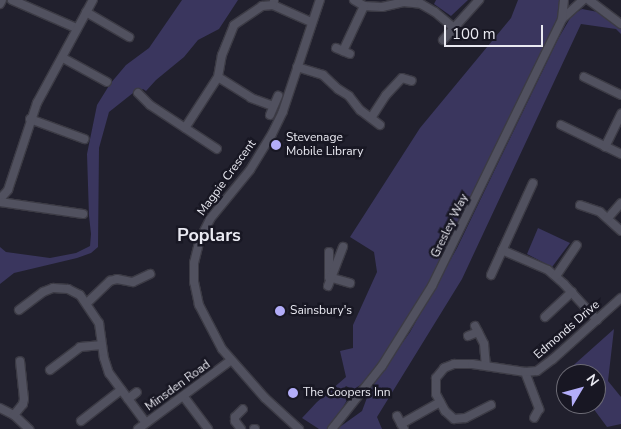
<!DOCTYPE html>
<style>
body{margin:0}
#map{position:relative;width:621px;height:429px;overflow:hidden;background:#21202d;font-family:"Nunito Sans",sans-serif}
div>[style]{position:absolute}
.green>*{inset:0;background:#3a365e}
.roads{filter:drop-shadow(1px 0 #3c3b45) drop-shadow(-1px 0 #3c3b45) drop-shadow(0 1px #3c3b45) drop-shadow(0 -1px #3c3b45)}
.minor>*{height:8px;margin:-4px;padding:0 4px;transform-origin:4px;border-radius:4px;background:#51515f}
.dots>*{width:14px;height:14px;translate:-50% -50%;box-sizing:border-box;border:2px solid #181723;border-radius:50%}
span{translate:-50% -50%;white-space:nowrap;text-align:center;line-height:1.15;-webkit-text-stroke:5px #181723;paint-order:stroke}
.poi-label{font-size:12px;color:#e9e9f1}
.left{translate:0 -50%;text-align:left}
.street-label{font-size:12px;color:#e9e9f1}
.district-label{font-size:18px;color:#e9e9f1;font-weight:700}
.north{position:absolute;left:556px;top:364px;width:50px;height:50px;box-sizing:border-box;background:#181723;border:1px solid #6c6b75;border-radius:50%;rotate:53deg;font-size:14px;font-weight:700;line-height:20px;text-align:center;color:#e9e9f1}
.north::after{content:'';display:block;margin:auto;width:18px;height:22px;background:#b3adf9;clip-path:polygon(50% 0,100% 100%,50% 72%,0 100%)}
.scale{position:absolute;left:444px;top:25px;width:99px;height:22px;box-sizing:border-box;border:2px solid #e9e9f1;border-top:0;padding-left:6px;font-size:15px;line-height:18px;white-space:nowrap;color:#e9e9f1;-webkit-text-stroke:4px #181723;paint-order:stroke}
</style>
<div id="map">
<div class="green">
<i style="clip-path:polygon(182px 0,238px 0,219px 29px,198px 40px,184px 57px,156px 80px,146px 91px,143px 89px,137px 93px,133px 93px,109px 112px,99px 148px,98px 247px,91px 253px,77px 258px,14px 273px,0 284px,0 247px,6px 252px,50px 258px,76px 253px,90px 246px,91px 234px,89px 216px,87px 154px,97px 105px,110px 84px,126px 65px,149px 48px)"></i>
<i style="clip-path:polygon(436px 0,468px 0,451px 16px,434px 4px)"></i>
<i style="clip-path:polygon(518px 0,559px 0,560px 10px,558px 20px,427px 288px,390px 349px,366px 381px,353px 390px,346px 386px,340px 393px,347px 400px,338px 416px,327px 429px,319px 429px,302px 418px,317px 402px,346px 377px,340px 351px,353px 348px,353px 325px,377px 272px,374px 252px,350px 237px,420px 128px,511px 18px)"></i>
<i style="clip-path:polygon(582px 9px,598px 12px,607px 17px,621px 29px,621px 34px,616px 29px,581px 24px,462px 279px,377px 417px,382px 429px,337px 429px,362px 411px,371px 387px,410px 332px,457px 248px,558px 39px,572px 15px)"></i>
<i style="clip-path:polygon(538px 228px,570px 243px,552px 267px,527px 254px)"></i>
<i style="clip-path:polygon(614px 329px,608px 381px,621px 397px,621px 424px,607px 427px,590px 404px,596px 404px,596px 374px,569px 374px,567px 371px)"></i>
</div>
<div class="roads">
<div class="minor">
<i style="left:12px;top:0;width:70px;rotate:23.6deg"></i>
<i style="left:354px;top:0;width:12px;rotate:31deg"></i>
<i style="left:364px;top:6px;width:18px;rotate:3deg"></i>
<i style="left:382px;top:7px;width:22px;rotate:-13deg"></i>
<i style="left:403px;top:2px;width:18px;rotate:6deg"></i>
<i style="left:421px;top:4px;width:16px;rotate:30deg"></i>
<i style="left:435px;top:12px;width:25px;rotate:40deg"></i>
<i style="left:589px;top:0;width:40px;rotate:37deg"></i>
<i style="left:274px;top:1px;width:4px;rotate:104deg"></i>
<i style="left:273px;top:5px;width:42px;rotate:24.1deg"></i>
<i style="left:0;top:4px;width:4px;rotate:-63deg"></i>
<i style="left:86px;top:12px;width:50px;rotate:30.2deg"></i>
<i style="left:562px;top:19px;width:28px;rotate:-42deg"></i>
<i style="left:443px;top:40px;width:54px;rotate:-48deg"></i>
<i style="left:336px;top:48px;width:15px;rotate:23deg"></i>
<i style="left:343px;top:51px;width:50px;rotate:-65deg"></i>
<i style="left:63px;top:58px;width:50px;rotate:28.6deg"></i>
<i style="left:297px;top:67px;width:27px;rotate:17deg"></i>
<i style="left:323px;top:75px;width:21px;rotate:43deg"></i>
<i style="left:338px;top:89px;width:13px;rotate:32deg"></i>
<i style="left:349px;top:96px;width:18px;rotate:52deg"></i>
<i style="left:360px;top:110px;width:25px;rotate:37deg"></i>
<i style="left:218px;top:77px;width:39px;rotate:32deg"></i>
<i style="left:251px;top:98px;width:23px;rotate:20deg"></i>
<i style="left:584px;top:77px;width:41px;rotate:25.9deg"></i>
<i style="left:138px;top:93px;width:17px;rotate:45deg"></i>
<i style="left:150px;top:105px;width:80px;rotate:33.3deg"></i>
<i style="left:270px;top:115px;width:21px;rotate:-67deg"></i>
<i style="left:371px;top:118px;width:27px;rotate:-57deg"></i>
<i style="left:386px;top:95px;width:23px;rotate:-47deg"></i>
<i style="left:402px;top:78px;width:10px;rotate:17deg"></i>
<i style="left:30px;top:119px;width:58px;rotate:20.3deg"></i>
<i style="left:561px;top:125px;width:67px;rotate:25.8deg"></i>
<i style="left:185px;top:128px;width:61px;rotate:-57.1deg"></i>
<i style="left:218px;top:77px;width:22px;rotate:-80deg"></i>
<i style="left:222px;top:55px;width:32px;rotate:-68deg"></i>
<i style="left:234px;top:25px;width:34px;rotate:-34deg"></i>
<i style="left:262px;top:6px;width:11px;rotate:-5deg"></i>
<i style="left:605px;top:147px;width:37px;rotate:-64deg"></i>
<i style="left:0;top:199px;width:12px;rotate:-48deg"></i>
<i style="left:8px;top:190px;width:92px;rotate:-71.6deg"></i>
<i style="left:37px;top:103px;width:117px;rotate:-61.5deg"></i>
<i style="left:0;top:202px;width:84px;rotate:8.2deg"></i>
<i style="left:580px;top:205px;width:21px;rotate:19deg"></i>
<i style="left:600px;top:212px;width:28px;rotate:42deg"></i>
<i style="left:608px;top:218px;width:20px;rotate:-49deg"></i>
<i style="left:502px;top:250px;width:50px;rotate:23.5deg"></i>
<i style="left:548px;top:270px;width:21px;rotate:41deg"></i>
<i style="left:564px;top:284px;width:49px;rotate:47.5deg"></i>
<i style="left:329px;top:252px;width:25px;rotate:90deg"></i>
<i style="left:329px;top:277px;width:22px;rotate:16deg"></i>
<i style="left:491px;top:275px;width:101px;rotate:-65.5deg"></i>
<i style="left:556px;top:276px;width:37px;rotate:-56deg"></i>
<i style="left:328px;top:286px;width:42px;rotate:-69deg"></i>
<i style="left:87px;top:303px;width:32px;rotate:-44deg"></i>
<i style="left:110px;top:281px;width:7px;rotate:-16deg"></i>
<i style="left:117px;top:279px;width:16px;rotate:11deg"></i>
<i style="left:133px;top:282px;width:19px;rotate:-25deg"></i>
<i style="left:19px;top:310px;width:30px;rotate:-37deg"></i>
<i style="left:43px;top:292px;width:11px;rotate:-22deg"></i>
<i style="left:53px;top:288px;width:15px;rotate:4deg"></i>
<i style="left:68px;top:289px;width:13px;rotate:27deg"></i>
<i style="left:80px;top:295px;width:34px;rotate:56deg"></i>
<i style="left:99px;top:323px;width:35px;rotate:82deg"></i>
<i style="left:104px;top:358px;width:16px;rotate:72deg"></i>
<i style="left:109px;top:373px;width:62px;rotate:53.5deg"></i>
<i style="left:545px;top:317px;width:37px;rotate:-43deg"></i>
<i style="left:475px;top:326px;width:20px;rotate:63deg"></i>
<i style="left:484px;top:344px;width:22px;rotate:85deg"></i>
<i style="left:468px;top:336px;width:11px;rotate:-22deg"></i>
<i style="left:50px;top:370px;width:38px;rotate:-37deg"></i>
<i style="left:80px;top:347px;width:22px;rotate:-5deg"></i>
<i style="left:525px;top:372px;width:40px;rotate:69deg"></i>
<i style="left:539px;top:409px;width:10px;rotate:119deg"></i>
<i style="left:184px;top:397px;width:40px;rotate:53deg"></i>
<i style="left:128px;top:399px;width:11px;rotate:-38deg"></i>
<i style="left:491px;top:405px;width:29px;rotate:153deg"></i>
<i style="left:465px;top:418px;width:11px;rotate:175deg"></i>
<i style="left:454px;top:419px;width:12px;rotate:-138deg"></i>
<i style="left:445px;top:411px;width:19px;rotate:-118deg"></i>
<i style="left:436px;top:394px;width:16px;rotate:-90deg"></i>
<i style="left:436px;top:378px;width:13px;rotate:-51deg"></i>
<i style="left:444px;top:368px;width:11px;rotate:-22deg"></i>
<i style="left:454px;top:364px;width:18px"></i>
<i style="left:472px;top:364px;width:54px;rotate:8.6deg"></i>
<i style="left:525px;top:372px;width:12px;rotate:-5deg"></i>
<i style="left:537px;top:371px;width:20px;rotate:-37deg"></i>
<i style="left:553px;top:359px;width:91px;rotate:-41.9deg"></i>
<i style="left:0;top:408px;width:16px;rotate:27deg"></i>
<i style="left:14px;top:415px;width:21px;rotate:43deg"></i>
<i style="left:14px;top:415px;width:14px;rotate:-51deg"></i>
<i style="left:23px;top:404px;width:5px;rotate:-79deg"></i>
<i style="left:24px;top:399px;width:38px;rotate:-96deg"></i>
<i style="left:397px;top:416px;width:15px;rotate:62deg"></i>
<i style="left:81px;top:421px;width:51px;rotate:-37.8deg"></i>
<i style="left:401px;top:424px;width:45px;rotate:-29.4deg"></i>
<i style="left:138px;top:429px;width:114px;rotate:-36.5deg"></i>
<i style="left:241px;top:429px;width:10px;rotate:-127deg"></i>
<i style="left:235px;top:421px;width:4px;rotate:-90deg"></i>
<i style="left:235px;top:417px;width:11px;rotate:-45deg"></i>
<i style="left:254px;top:429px;width:1px"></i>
<i style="left:299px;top:429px;width:46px;rotate:-137.6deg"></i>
<i style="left:265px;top:398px;width:65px;rotate:-131.3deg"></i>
<i style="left:222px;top:349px;width:50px;rotate:-117.6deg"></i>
<i style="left:199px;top:305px;width:24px;rotate:-102deg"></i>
<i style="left:194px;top:282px;width:19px;rotate:-90deg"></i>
<i style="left:194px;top:263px;width:25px;rotate:-76deg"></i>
<i style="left:200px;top:239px;width:22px;rotate:-63deg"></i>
<i style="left:210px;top:219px;width:63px;rotate:-50.8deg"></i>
<i style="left:250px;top:170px;width:42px;rotate:-58.6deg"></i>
<i style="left:272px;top:134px;width:25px;rotate:-64deg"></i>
<i style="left:283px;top:111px;width:117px;rotate:-71.6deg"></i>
<i style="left:332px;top:429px;width:80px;rotate:-51.6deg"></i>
<i style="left:382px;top:366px;width:94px;rotate:-58deg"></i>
<i style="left:432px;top:286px;width:297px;rotate:-64deg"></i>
<i style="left:562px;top:19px;width:19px;rotate:-84deg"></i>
</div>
</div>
<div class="dots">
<i style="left:276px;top:145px;background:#b3adf9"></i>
<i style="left:280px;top:311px;background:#b3adf9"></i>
<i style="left:293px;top:393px;background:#b3adf9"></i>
</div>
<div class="poi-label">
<span class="left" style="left:286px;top:145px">Stevenage<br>Mobile Library</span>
<span class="left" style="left:290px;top:311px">Sainsbury's</span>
<span class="left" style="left:303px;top:393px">The Coopers Inn</span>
</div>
<div class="street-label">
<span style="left:227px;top:178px;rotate:-54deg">Magpie Crescent</span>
<span style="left:450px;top:226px;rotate:-64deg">Gresley Way</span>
<span style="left:567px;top:330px;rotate:-41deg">Edmonds Drive</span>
<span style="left:178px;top:386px;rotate:-36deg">Minsden Road</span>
</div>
<div class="district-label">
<span style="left:209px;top:235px">Poplars</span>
</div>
<div class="north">N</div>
<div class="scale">100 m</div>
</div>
